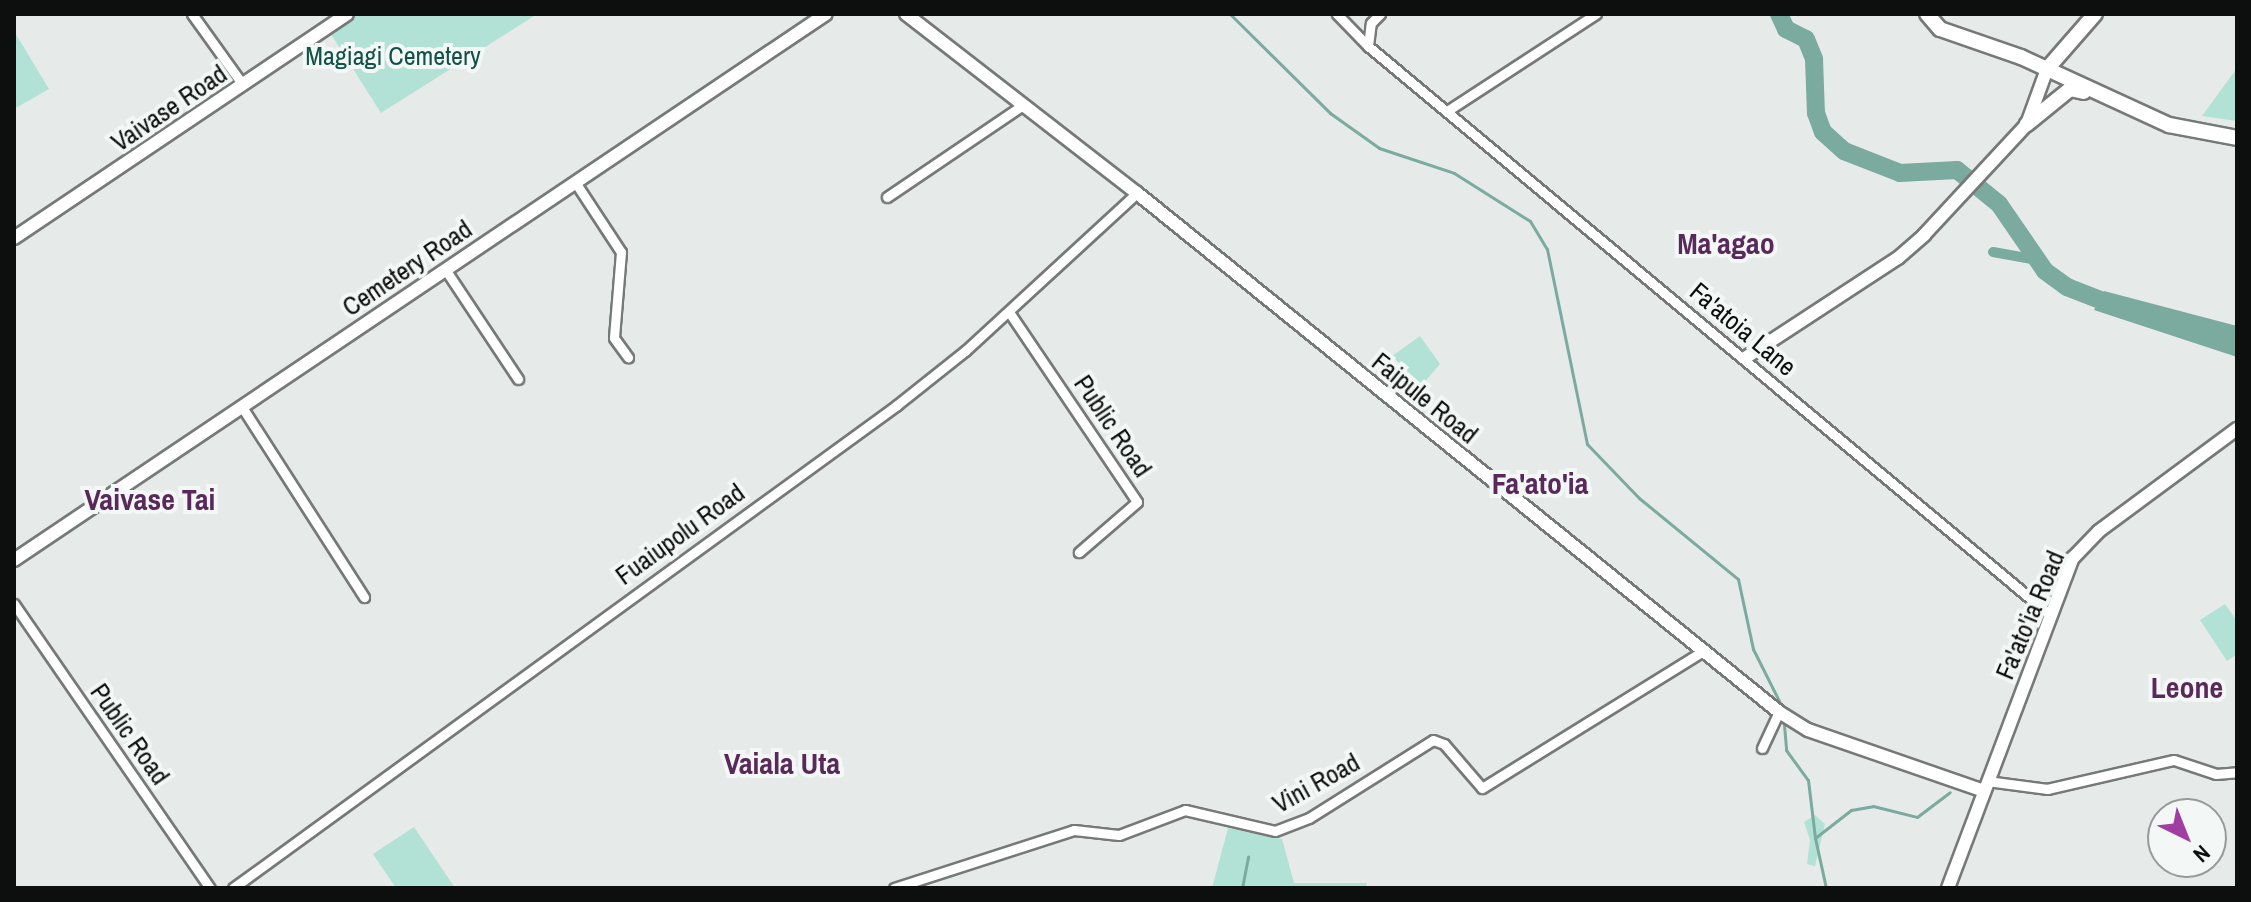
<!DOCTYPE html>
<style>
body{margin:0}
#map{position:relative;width:2251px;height:902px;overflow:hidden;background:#e6eae9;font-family:"Archivo Narrow",sans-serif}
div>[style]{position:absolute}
.green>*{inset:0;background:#b2e2d5}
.water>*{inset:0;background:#7baa9e}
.stream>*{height:3px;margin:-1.5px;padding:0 1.5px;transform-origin:1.5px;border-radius:1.5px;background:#7baa9e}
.canal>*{height:10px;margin:-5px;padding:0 5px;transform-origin:5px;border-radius:5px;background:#7baa9e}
.river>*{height:18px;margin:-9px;padding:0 9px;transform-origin:9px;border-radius:9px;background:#7baa9e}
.roads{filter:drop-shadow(2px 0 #767978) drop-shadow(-2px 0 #767978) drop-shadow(0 2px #767978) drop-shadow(0 -2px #767978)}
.street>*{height:9px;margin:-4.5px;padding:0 4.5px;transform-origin:4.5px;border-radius:4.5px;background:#fff}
.secondary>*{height:12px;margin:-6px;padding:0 6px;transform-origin:6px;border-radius:6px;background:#fff}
.primary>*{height:14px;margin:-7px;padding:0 7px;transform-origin:7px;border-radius:7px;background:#fff}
span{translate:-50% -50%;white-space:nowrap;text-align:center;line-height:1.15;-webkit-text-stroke:8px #f3f7f6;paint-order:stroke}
.park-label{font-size:26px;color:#105245}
.street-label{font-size:26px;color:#0d0e0e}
.quarter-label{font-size:30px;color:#5a295b;font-weight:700}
.frame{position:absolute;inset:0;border:16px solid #0d0e0e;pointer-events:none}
.north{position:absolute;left:2147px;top:798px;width:80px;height:80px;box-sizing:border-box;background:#f3f7f6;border:2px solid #979a99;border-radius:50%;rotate:137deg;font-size:22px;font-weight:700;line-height:32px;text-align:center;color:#0d0e0e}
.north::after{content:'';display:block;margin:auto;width:28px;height:36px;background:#a13ea4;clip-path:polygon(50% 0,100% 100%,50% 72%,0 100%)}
</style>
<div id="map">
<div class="green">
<i style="clip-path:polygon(354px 14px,537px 14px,381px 113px,329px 31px)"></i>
<i style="clip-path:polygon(14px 31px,49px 89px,14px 109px)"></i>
<i style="clip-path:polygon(2237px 68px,2237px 121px,2202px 116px)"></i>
<i style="clip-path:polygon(1420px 336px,1440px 364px,1422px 385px,1392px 356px)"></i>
<i style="clip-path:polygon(2225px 604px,2237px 621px,2237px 654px,2227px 661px,2200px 620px)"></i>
<i style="clip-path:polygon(1815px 815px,1825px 824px,1815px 866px,1807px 864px,1810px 840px,1804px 822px)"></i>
<i style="clip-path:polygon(414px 827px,455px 888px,396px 888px,373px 854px)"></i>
<i style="clip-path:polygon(1228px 828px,1282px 839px,1294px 883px,1367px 883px,1366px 888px,1212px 888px)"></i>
</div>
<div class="water">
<i style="clip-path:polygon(2104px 291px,2237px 326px,2237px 357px,2094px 310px)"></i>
</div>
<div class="stream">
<i style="left:1230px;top:14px;width:141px;rotate:44.7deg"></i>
<i style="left:1330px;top:113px;width:60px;rotate:35.5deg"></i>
<i style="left:1379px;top:148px;width:79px;rotate:18.4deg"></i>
<i style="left:1454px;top:173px;width:90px;rotate:32.3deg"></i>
<i style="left:1530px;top:221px;width:33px;rotate:59deg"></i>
<i style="left:1547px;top:249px;width:199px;rotate:78.4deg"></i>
<i style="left:1587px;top:444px;width:75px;rotate:46.1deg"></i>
<i style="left:1639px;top:498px;width:128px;rotate:39.3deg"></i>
<i style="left:1738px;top:579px;width:72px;rotate:77.9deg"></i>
<i style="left:1753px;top:649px;width:67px;rotate:63.4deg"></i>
<i style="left:1784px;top:725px;width:25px;rotate:85deg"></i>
<i style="left:1786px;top:750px;width:37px;rotate:54deg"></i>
<i style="left:1808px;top:780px;width:58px;rotate:83.1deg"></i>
<i style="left:1242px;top:888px;width:32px;rotate:-79deg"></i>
<i style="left:1826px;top:888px;width:51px;rotate:-102.4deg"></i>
<i style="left:1815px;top:838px;width:46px;rotate:-37.9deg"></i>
<i style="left:1851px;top:810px;width:22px;rotate:-10deg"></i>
<i style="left:1873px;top:806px;width:45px;rotate:14deg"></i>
<i style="left:1917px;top:817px;width:41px;rotate:-37.1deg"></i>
</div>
<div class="canal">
<i style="left:1993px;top:252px;width:45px;rotate:10.3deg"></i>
</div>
<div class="river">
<i style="left:1779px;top:14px;width:17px;rotate:65deg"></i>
<i style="left:1786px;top:29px;width:22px;rotate:27deg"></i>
<i style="left:1806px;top:39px;width:22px;rotate:68deg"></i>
<i style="left:1814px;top:59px;width:54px;rotate:87.9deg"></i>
<i style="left:1816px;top:113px;width:20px;rotate:70deg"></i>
<i style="left:1823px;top:132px;width:28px;rotate:42deg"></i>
<i style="left:1844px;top:151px;width:60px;rotate:21.4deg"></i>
<i style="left:1900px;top:173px;width:57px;rotate:-3deg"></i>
<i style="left:1957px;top:170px;width:54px;rotate:39deg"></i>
<i style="left:1999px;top:204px;width:81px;rotate:55.5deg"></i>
<i style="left:2045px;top:271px;width:27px;rotate:36deg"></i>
<i style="left:2067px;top:287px;width:58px;rotate:21.3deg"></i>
</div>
<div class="roads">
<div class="street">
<i style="left:192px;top:14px;width:87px;rotate:54.3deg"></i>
<i style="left:1337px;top:14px;width:45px;rotate:45.9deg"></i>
<i style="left:1368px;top:46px;width:887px;rotate:39.83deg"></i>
<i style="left:1368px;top:46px;width:23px;rotate:-83deg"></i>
<i style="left:1371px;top:23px;width:13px;rotate:-45deg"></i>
<i style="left:1447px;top:111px;width:178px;rotate:-33.1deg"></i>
<i style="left:575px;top:182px;width:84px;rotate:56.7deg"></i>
<i style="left:621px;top:252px;width:86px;rotate:94.7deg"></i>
<i style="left:614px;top:338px;width:24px;rotate:54deg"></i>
<i style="left:887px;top:197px;width:164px;rotate:-34.1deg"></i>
<i style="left:445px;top:269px;width:132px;rotate:56.4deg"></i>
<i style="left:1009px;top:312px;width:229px;rotate:56deg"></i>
<i style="left:1137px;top:502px;width:77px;rotate:139.2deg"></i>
<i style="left:242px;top:407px;width:226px;rotate:57.3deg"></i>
<i style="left:14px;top:604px;width:345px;rotate:55.4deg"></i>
<i style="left:1762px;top:748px;width:40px;rotate:-65deg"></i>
<i style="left:1987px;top:781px;width:61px;rotate:7.6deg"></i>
<i style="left:2047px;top:789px;width:130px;rotate:-12.9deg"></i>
<i style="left:2174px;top:760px;width:44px;rotate:18.4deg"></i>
<i style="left:2216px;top:774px;width:21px;rotate:-5deg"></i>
<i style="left:233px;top:888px;width:821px;rotate:-36.03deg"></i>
<i style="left:897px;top:405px;width:87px;rotate:-38.5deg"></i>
<i style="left:965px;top:351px;width:234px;rotate:-42.6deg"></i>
<i style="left:894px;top:888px;width:189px;rotate:-17.9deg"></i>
<i style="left:1074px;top:830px;width:45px;rotate:6.3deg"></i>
<i style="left:1119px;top:835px;width:71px;rotate:-20.7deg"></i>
<i style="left:1185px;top:810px;width:92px;rotate:13.1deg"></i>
<i style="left:1275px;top:831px;width:36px;rotate:-21deg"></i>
<i style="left:1309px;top:818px;width:146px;rotate:-32.2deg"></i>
<i style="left:1433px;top:740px;width:12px;rotate:20deg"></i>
<i style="left:1444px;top:744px;width:58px;rotate:49.2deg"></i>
<i style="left:1482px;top:788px;width:262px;rotate:-31.8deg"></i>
</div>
<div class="secondary">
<i style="left:906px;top:14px;width:292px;rotate:37.8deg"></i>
<i style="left:1137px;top:193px;width:826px;rotate:38.95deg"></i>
<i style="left:1779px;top:712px;width:34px;rotate:32deg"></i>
<i style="left:1808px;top:730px;width:186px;rotate:19.1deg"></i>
<i style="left:14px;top:238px;width:401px;rotate:-33.9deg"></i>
<i style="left:1745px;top:358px;width:183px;rotate:-33.2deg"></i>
<i style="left:1898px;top:258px;width:35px;rotate:-41deg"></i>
<i style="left:1924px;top:235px;width:151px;rotate:-47.1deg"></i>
<i style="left:2027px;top:124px;width:59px;rotate:-70deg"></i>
<i style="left:14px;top:560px;width:978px;rotate:-33.92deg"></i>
<i style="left:1948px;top:888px;width:353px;rotate:-69.3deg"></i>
<i style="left:2073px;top:558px;width:37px;rotate:-46deg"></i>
<i style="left:2099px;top:531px;width:172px;rotate:-36.5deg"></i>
</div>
<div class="primary">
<i style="left:1927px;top:14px;width:20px;rotate:49deg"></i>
<i style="left:1940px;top:29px;width:86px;rotate:19.1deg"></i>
<i style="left:2021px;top:57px;width:163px;rotate:24.7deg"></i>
<i style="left:2169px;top:125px;width:69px;rotate:10.8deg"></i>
<i style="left:2047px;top:69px;width:73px;rotate:-48.9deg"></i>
<i style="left:2027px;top:124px;width:55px;rotate:-39.1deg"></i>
<i style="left:2070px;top:89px;width:14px;rotate:12deg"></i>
</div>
</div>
<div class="park-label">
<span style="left:393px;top:56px">Magiagi Cemetery</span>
</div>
<div class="street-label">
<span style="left:169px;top:108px;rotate:-34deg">Vaivase Road</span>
<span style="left:407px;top:268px;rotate:-34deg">Cemetery Road</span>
<span style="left:1743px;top:329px;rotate:40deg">Fa'atoia Lane</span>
<span style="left:1425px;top:398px;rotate:39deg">Faipule Road</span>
<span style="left:1113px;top:426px;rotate:56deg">Public Road</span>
<span style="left:680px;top:534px;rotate:-36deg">Fuaiupolu Road</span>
<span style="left:2030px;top:615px;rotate:-67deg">Fa'ato'ia Road</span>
<span style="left:130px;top:734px;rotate:55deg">Public Road</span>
<span style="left:1316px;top:783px;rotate:-29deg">Vini Road</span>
</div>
<div class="quarter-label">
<span style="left:1726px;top:243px">Ma'agao</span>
<span style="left:1540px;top:483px">Fa'ato'ia</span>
<span style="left:150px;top:499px">Vaivase Tai</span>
<span style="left:2187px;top:687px">Leone</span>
<span style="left:782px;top:763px">Vaiala Uta</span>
</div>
<div class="frame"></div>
<div class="north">N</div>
</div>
